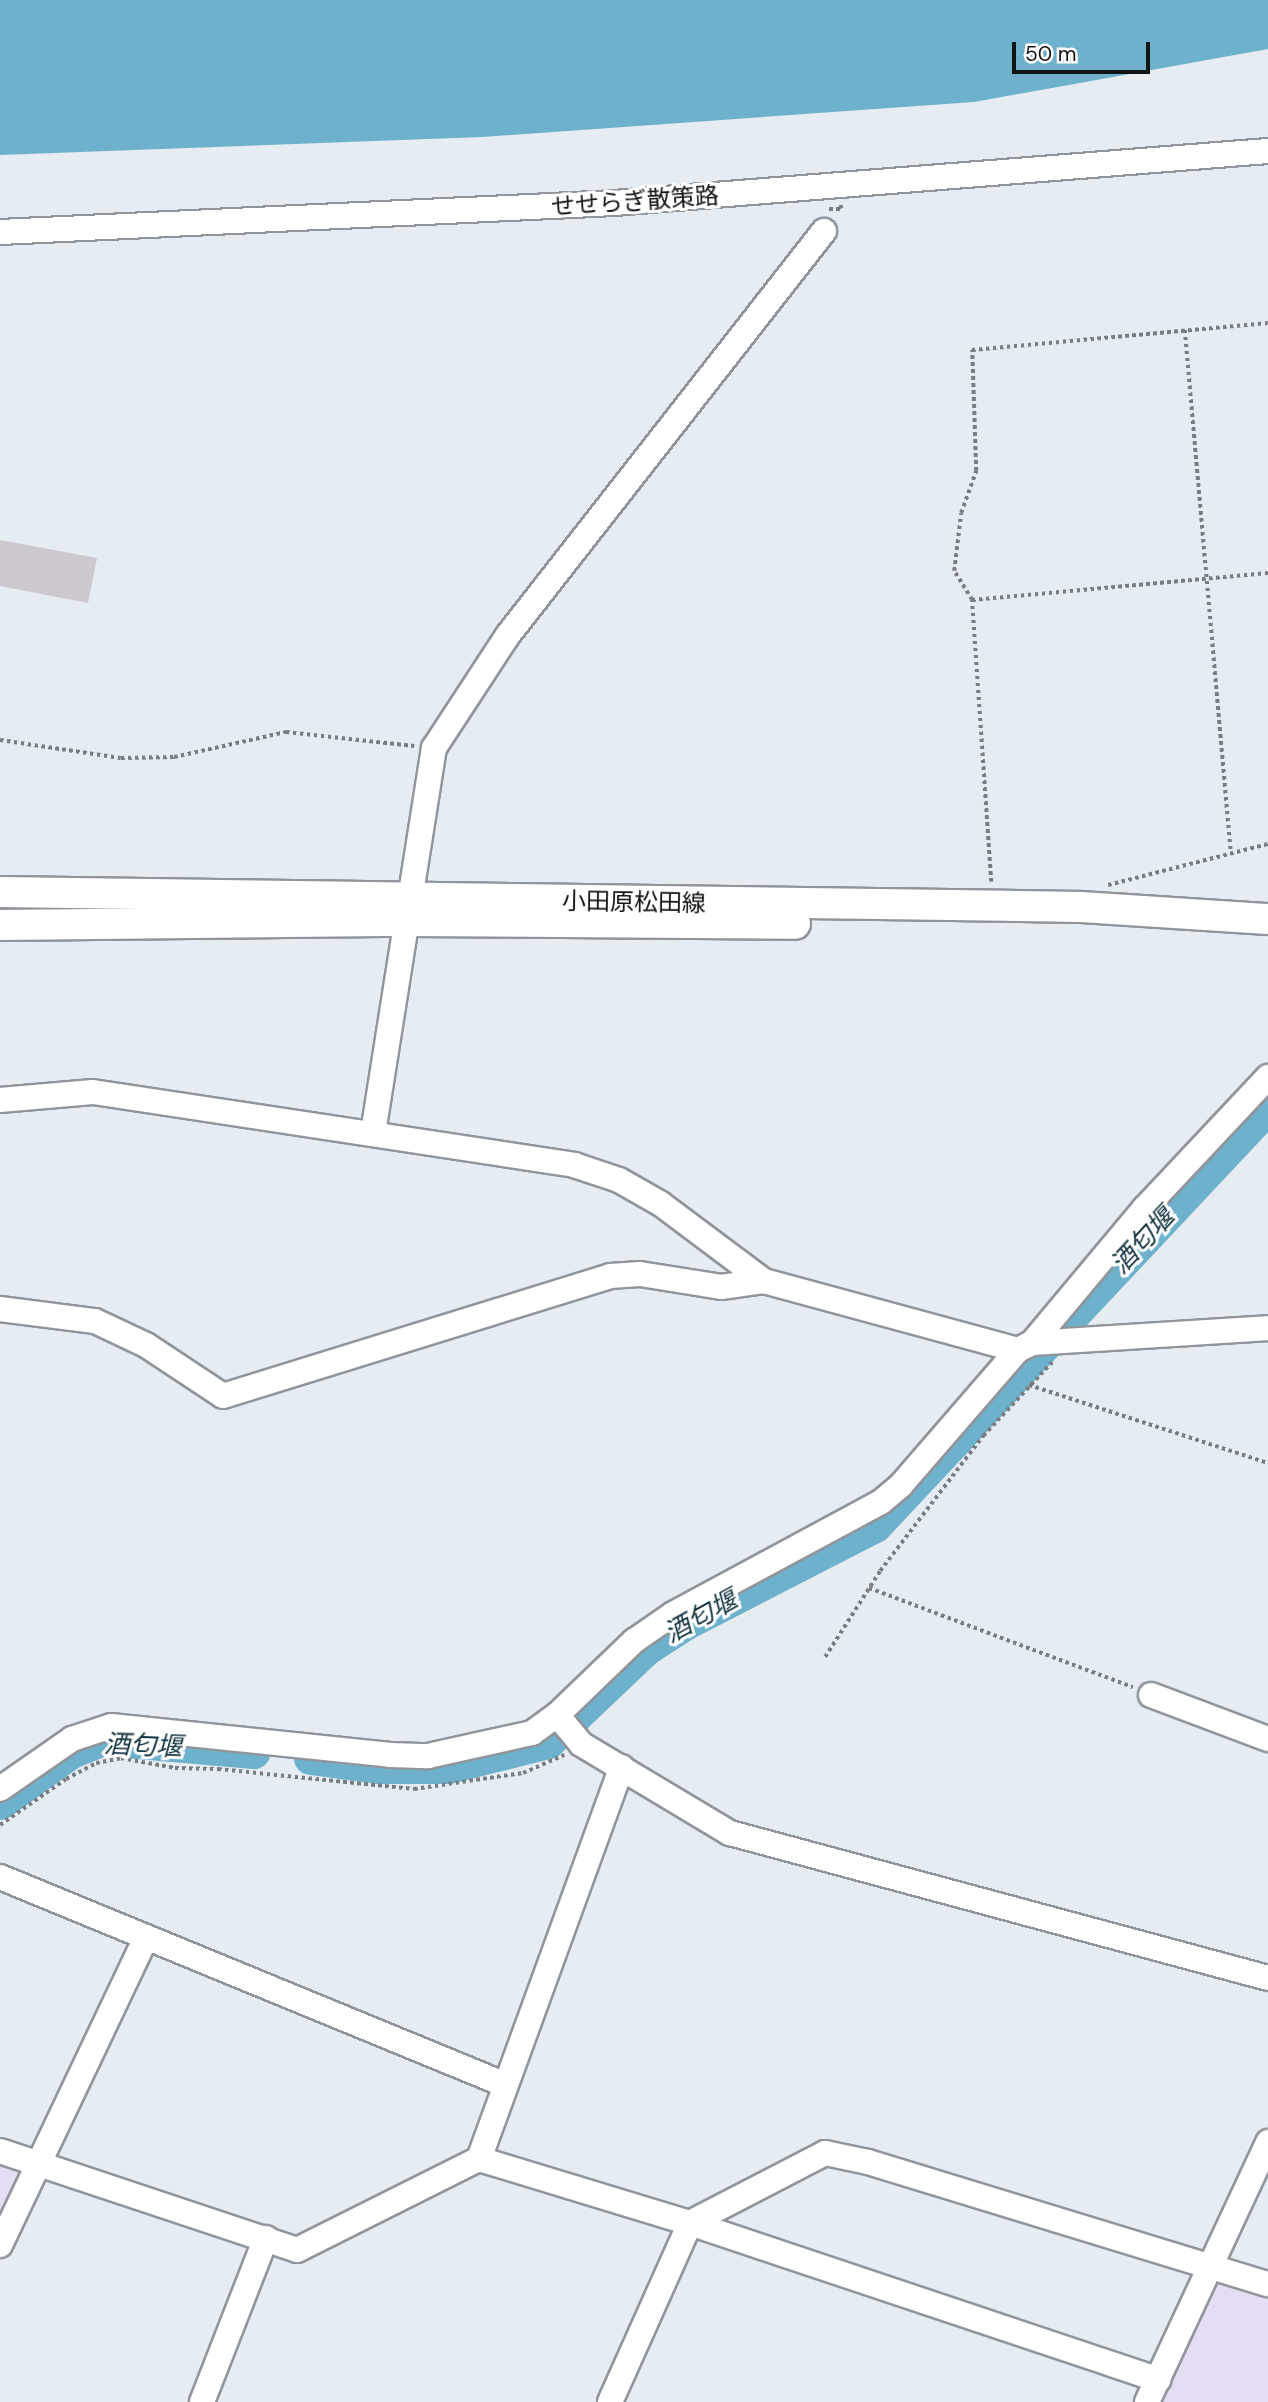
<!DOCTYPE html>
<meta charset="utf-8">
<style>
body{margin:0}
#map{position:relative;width:1268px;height:2402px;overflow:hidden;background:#e5ecf2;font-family:"DM Sans","Noto Sans JP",sans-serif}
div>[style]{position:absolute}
.education>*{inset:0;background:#e5ddf2}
.water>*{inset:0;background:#6eb1cc}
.river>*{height:33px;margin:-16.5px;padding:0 16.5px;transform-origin:16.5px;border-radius:16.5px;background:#6eb1cc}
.building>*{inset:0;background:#cdc8cf}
.path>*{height:3.5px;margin-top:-1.75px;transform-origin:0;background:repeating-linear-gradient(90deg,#787d81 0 3.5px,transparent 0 7px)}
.roads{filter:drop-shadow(2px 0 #8f959b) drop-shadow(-2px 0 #8f959b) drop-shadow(0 2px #8f959b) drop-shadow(0 -2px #8f959b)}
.minor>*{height:24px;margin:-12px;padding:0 12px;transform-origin:12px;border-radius:12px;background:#fff}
.major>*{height:30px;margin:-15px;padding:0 15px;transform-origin:15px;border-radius:15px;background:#fff}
span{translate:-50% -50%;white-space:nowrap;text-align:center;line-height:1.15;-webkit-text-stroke:6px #fff;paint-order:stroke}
.street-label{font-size:24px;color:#111315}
.water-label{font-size:26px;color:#13333f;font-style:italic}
.scale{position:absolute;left:1012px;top:42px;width:138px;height:32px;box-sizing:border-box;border:4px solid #111315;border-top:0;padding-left:9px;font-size:21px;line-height:24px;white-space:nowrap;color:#111315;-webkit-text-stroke:5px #fff;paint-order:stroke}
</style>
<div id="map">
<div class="education">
<i style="clip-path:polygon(0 2159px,28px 2165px,0 2233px)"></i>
<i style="clip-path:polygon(1223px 2283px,1268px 2297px,1268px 2402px,1157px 2402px,1215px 2286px)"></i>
</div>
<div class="water">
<i style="clip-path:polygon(0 0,1268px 0,1268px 49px,974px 102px,482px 137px,0 155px)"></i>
</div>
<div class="river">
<i style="left:310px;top:1758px;width:69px;rotate:7.5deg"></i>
<i style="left:378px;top:1767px;width:70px"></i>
<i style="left:448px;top:1767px;width:103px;rotate:-14deg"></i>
<i style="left:548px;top:1742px;width:135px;rotate:-43.5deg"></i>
<i style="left:646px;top:1649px;width:48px;rotate:-33deg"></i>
<i style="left:686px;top:1623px;width:212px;rotate:-27.2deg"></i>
<i style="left:875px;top:1526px;width:574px;rotate:-46.83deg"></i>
<i style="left:0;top:1803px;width:87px;rotate:-35.7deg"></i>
<i style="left:71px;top:1752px;width:35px;rotate:-22deg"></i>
<i style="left:103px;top:1739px;width:151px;rotate:5deg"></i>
</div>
<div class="building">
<i style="clip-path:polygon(0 540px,97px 558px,88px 603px,0 586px)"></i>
</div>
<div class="path">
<i style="left:829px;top:209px;width:12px"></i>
<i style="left:841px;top:209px;width:5px;rotate:-101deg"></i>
<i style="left:1185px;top:330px;width:525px;rotate:84.97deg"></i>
<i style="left:972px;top:600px;width:297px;rotate:-5.2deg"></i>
<i style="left:0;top:740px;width:122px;rotate:8.5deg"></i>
<i style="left:121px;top:758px;width:53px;rotate:-1.1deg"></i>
<i style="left:174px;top:757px;width:115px;rotate:-12.6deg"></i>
<i style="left:286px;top:732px;width:129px;rotate:6.2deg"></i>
<i style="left:991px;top:882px;width:283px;rotate:-93.9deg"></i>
<i style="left:972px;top:600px;width:34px;rotate:-122deg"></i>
<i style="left:954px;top:571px;width:58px;rotate:-83.1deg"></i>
<i style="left:961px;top:513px;width:45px;rotate:-70.3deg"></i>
<i style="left:976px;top:471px;width:121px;rotate:-91.9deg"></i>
<i style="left:972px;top:350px;width:297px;rotate:-5.2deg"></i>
<i style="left:1108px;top:885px;width:165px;rotate:-14.4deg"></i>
<i style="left:1029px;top:1385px;width:251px;rotate:18.1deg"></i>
<i style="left:869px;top:1588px;width:282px;rotate:20.6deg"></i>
<i style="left:825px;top:1657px;width:102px;rotate:-57.4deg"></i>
<i style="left:880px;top:1571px;width:170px;rotate:-52.7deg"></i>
<i style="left:983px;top:1436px;width:101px;rotate:-47deg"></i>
<i style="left:0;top:1825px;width:80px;rotate:-34.9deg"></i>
<i style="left:66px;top:1779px;width:34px;rotate:-28deg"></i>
<i style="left:96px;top:1763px;width:25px;rotate:-11deg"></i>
<i style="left:121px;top:1758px;width:55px;rotate:10.5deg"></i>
<i style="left:175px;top:1768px;width:43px;rotate:1.3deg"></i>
<i style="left:218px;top:1769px;width:197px;rotate:5.8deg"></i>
<i style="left:414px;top:1789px;width:110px;rotate:-8.4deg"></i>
<i style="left:523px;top:1773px;width:45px;rotate:-23.7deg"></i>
</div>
<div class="roads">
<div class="minor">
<i style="left:0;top:232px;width:615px;rotate:-2.7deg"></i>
<i style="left:614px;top:203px;width:656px;rotate:-4.55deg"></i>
<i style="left:0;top:1100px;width:93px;rotate:-4.9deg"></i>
<i style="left:93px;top:1092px;width:487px;rotate:8.6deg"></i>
<i style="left:574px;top:1165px;width:47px;rotate:18.4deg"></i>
<i style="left:619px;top:1180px;width:48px;rotate:29.7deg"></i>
<i style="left:661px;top:1204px;width:129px;rotate:36.8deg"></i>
<i style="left:764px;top:1281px;width:263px;rotate:15.2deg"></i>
<i style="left:373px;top:1133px;width:390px;rotate:-81deg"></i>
<i style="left:434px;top:748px;width:135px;rotate:-56.8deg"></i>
<i style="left:508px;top:635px;width:513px;rotate:-51.97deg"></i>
<i style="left:0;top:1309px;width:96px;rotate:7.2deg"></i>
<i style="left:95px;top:1321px;width:56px;rotate:25.2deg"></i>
<i style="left:146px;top:1345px;width:92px;rotate:33.5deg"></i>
<i style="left:223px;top:1396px;width:405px;rotate:-17.2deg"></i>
<i style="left:610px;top:1276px;width:30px;rotate:-4deg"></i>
<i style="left:640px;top:1274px;width:82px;rotate:9.1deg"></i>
<i style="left:721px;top:1287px;width:43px;rotate:-7.9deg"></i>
<i style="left:1032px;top:1343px;width:176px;rotate:-50.1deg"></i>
<i style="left:1145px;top:1208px;width:180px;rotate:-46.8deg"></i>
<i style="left:1151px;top:1695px;width:125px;rotate:20.6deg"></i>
<i style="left:557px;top:1715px;width:38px;rotate:50deg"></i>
<i style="left:581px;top:1744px;width:174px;rotate:30.9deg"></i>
<i style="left:730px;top:1833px;width:557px;rotate:15.08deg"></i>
<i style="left:0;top:1789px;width:88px;rotate:-34.8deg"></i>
<i style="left:72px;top:1739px;width:41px;rotate:-18.4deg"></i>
<i style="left:111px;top:1726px;width:281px;rotate:5.9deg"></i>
<i style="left:390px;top:1755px;width:38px;rotate:2deg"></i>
<i style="left:428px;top:1756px;width:107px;rotate:-12.5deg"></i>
<i style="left:532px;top:1733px;width:31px;rotate:-36deg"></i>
<i style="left:557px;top:1715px;width:107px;rotate:-43.9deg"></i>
<i style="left:634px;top:1641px;width:47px;rotate:-34.7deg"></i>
<i style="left:673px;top:1614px;width:236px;rotate:-28.3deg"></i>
<i style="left:881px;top:1502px;width:26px;rotate:-40deg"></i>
<i style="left:901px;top:1485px;width:179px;rotate:-49.1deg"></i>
<i style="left:1018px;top:1350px;width:16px;rotate:-27deg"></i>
<i style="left:1032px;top:1343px;width:236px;rotate:-3.6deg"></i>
<i style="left:0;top:1877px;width:547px;rotate:22.35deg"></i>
<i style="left:0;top:2151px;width:313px;rotate:18.4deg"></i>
<i style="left:297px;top:2250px;width:203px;rotate:-26.6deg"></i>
<i style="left:479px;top:2159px;width:220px;rotate:16.9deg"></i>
<i style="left:690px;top:2223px;width:152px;rotate:-27.4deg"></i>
<i style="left:825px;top:2153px;width:44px;rotate:11.8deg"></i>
<i style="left:868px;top:2162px;width:418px;rotate:17deg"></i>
<i style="left:479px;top:2159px;width:417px;rotate:-70deg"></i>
<i style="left:0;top:2245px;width:340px;rotate:-64.6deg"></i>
<i style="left:202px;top:2402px;width:176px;rotate:-68.7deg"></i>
<i style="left:610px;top:2402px;width:196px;rotate:-65.9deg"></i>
<i style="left:690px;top:2223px;width:494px;rotate:18.5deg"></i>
<i style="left:1147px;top:2402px;width:287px;rotate:-65deg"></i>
</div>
<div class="major">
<i style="left:0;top:892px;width:1081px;rotate:0.79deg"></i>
<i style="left:1081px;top:907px;width:187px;rotate:3.7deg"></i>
<i style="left:0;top:925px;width:407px;rotate:-0.6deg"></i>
<i style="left:407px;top:921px;width:388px;rotate:0.4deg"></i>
</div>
</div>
<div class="street-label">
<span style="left:635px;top:201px;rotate:-4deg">せせらぎ散策路</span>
<span style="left:634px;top:902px;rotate:1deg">小田原松田線</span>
</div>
<div class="water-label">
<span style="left:1143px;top:1241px;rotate:-47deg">酒匂堰</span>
<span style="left:701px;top:1617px;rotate:-29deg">酒匂堰</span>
<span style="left:143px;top:1746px;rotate:2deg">酒匂堰</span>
</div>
<div class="scale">50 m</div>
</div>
